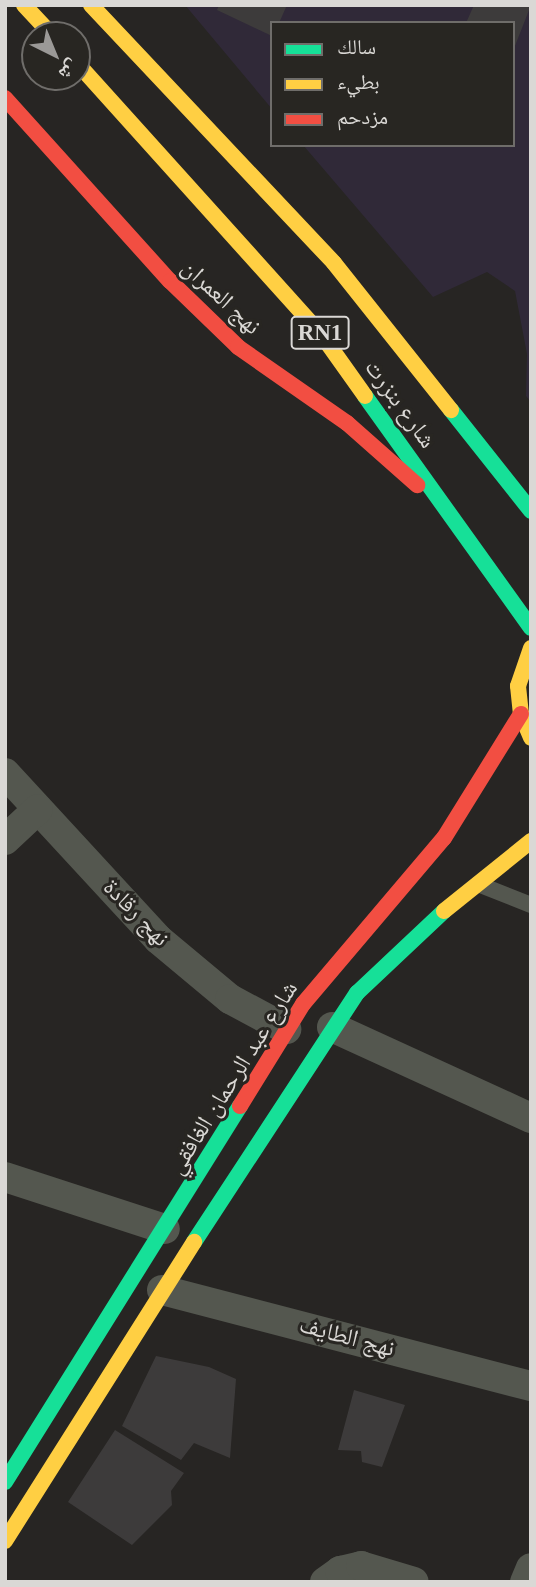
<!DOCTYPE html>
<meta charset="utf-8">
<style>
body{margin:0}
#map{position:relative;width:536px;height:1587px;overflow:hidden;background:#272523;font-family:"Times New Roman","Noto Naskh Arabic",serif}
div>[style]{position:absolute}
.education>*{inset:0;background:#302938}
.building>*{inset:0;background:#3d3b3b}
.lane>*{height:16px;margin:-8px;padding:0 8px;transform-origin:8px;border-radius:8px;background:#54574f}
.street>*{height:30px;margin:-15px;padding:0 15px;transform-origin:15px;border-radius:15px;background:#54574f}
.fast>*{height:16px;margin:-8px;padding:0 8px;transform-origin:8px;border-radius:8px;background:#16e098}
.slow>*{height:16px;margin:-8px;padding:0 8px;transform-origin:8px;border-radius:8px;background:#ffcf43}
.jam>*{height:16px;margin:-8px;padding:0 8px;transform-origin:8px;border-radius:8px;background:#f24e42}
span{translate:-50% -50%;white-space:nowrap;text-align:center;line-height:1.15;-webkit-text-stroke:6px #282622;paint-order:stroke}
.shield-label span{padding:2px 5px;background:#282622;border:2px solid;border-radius:5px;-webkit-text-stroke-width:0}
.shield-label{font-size:23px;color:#dad8d5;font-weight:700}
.street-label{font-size:24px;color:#dad8d5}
.frame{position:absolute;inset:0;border:7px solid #dad8d5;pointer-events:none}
.legend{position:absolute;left:270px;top:21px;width:245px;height:126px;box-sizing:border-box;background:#282622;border:2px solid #6f6d6a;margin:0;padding:9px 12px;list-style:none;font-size:21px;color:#dad8d5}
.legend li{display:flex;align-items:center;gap:14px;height:35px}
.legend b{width:35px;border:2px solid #6f6d6a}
.north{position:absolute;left:21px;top:21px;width:70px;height:70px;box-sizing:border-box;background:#282622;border:2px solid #6f6d6a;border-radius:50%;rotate:137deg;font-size:19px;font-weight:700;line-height:28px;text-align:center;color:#dad8d5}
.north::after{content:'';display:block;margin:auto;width:24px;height:32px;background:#9b9997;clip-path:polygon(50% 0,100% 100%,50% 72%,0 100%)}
</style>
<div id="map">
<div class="education">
<i style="clip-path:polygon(185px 5px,531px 5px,531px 402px,526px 396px,527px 354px,515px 291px,487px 272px,433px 297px,303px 145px,513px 145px,513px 23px,272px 23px,272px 109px)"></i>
</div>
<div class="building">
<i style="clip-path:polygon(219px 5px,287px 5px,279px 23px,272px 23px,272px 36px,217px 10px)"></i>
<i style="clip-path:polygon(474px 5px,531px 5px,513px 51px,513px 23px,466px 23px)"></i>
<i style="clip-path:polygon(156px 1356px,209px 1367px,236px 1379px,230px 1458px,194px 1443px,181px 1460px,122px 1426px)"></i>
<i style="clip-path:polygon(354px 1390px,405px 1405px,382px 1467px,362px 1462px,361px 1451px,338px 1450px)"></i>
<i style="clip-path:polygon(115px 1430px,184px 1473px,171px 1491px,172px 1505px,132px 1545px,68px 1502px)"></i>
</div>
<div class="lane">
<i style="left:478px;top:884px;width:57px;rotate:21.6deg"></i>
</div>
<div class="street">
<i style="left:5px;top:773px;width:226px;rotate:47.3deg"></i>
<i style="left:158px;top:939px;width:94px;rotate:39.8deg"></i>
<i style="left:230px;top:999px;width:64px;rotate:28.2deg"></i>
<i style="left:5px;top:840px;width:45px;rotate:-43.2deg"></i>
<i style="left:332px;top:1027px;width:219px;rotate:24.6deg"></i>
<i style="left:5px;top:1177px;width:168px;rotate:18deg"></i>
<i style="left:162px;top:1290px;width:381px;rotate:14.6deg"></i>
<i style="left:325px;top:1582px;width:19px;rotate:-36deg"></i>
<i style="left:340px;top:1571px;width:22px;rotate:-13deg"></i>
<i style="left:361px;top:1566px;width:55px;rotate:16.8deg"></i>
<i style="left:525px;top:1582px;width:15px;rotate:-67deg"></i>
</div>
<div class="fast">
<i style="left:365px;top:396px;width:285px;rotate:54.4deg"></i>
<i style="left:451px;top:410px;width:129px;rotate:51.6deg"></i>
<i style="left:194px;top:1242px;width:298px;rotate:-56.8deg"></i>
<i style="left:357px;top:993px;width:120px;rotate:-43.3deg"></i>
<i style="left:5px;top:1482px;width:443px;rotate:-58deg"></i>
</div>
<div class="slow">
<i style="left:24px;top:5px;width:41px;rotate:47deg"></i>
<i style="left:91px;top:5px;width:354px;rotate:46.7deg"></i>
<i style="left:334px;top:263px;width:188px;rotate:51.5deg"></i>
<i style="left:77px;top:63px;width:365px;rotate:48deg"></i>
<i style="left:321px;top:334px;width:76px;rotate:54.6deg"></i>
<i style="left:531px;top:648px;width:40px;rotate:108.9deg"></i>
<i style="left:518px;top:686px;width:28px;rotate:84deg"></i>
<i style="left:521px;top:714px;width:26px;rotate:67deg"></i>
<i style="left:444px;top:911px;width:112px;rotate:-38.8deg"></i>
<i style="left:5px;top:1541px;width:354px;rotate:-57.7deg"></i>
</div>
<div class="jam">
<i style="left:5px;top:98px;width:246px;rotate:48deg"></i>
<i style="left:170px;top:281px;width:95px;rotate:44.1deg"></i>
<i style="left:238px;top:347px;width:133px;rotate:34.9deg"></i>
<i style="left:347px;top:423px;width:94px;rotate:41.5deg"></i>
<i style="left:240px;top:1106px;width:120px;rotate:-58.3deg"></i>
<i style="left:303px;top:1004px;width:218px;rotate:-49.7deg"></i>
<i style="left:444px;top:838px;width:146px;rotate:-58.2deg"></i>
</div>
<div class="shield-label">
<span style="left:320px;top:333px">RN1</span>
</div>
<div class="street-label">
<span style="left:221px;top:297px;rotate:43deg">نهج العمران</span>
<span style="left:400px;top:404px;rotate:54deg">شارع بنزرت</span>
<span style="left:136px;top:913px;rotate:46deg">نهج رقادة</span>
<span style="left:233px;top:1078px;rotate:-58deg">شارع عبد الرحمان الغافقي</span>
<span style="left:347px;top:1337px;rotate:15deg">نهج الطايف</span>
</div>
<div class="frame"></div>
<ul class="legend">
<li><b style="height:9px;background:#16e098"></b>سالك</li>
<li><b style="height:9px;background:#ffcf43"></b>بطيء</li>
<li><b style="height:9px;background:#f24e42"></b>مزدحم</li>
</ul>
<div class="north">ش</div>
</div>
